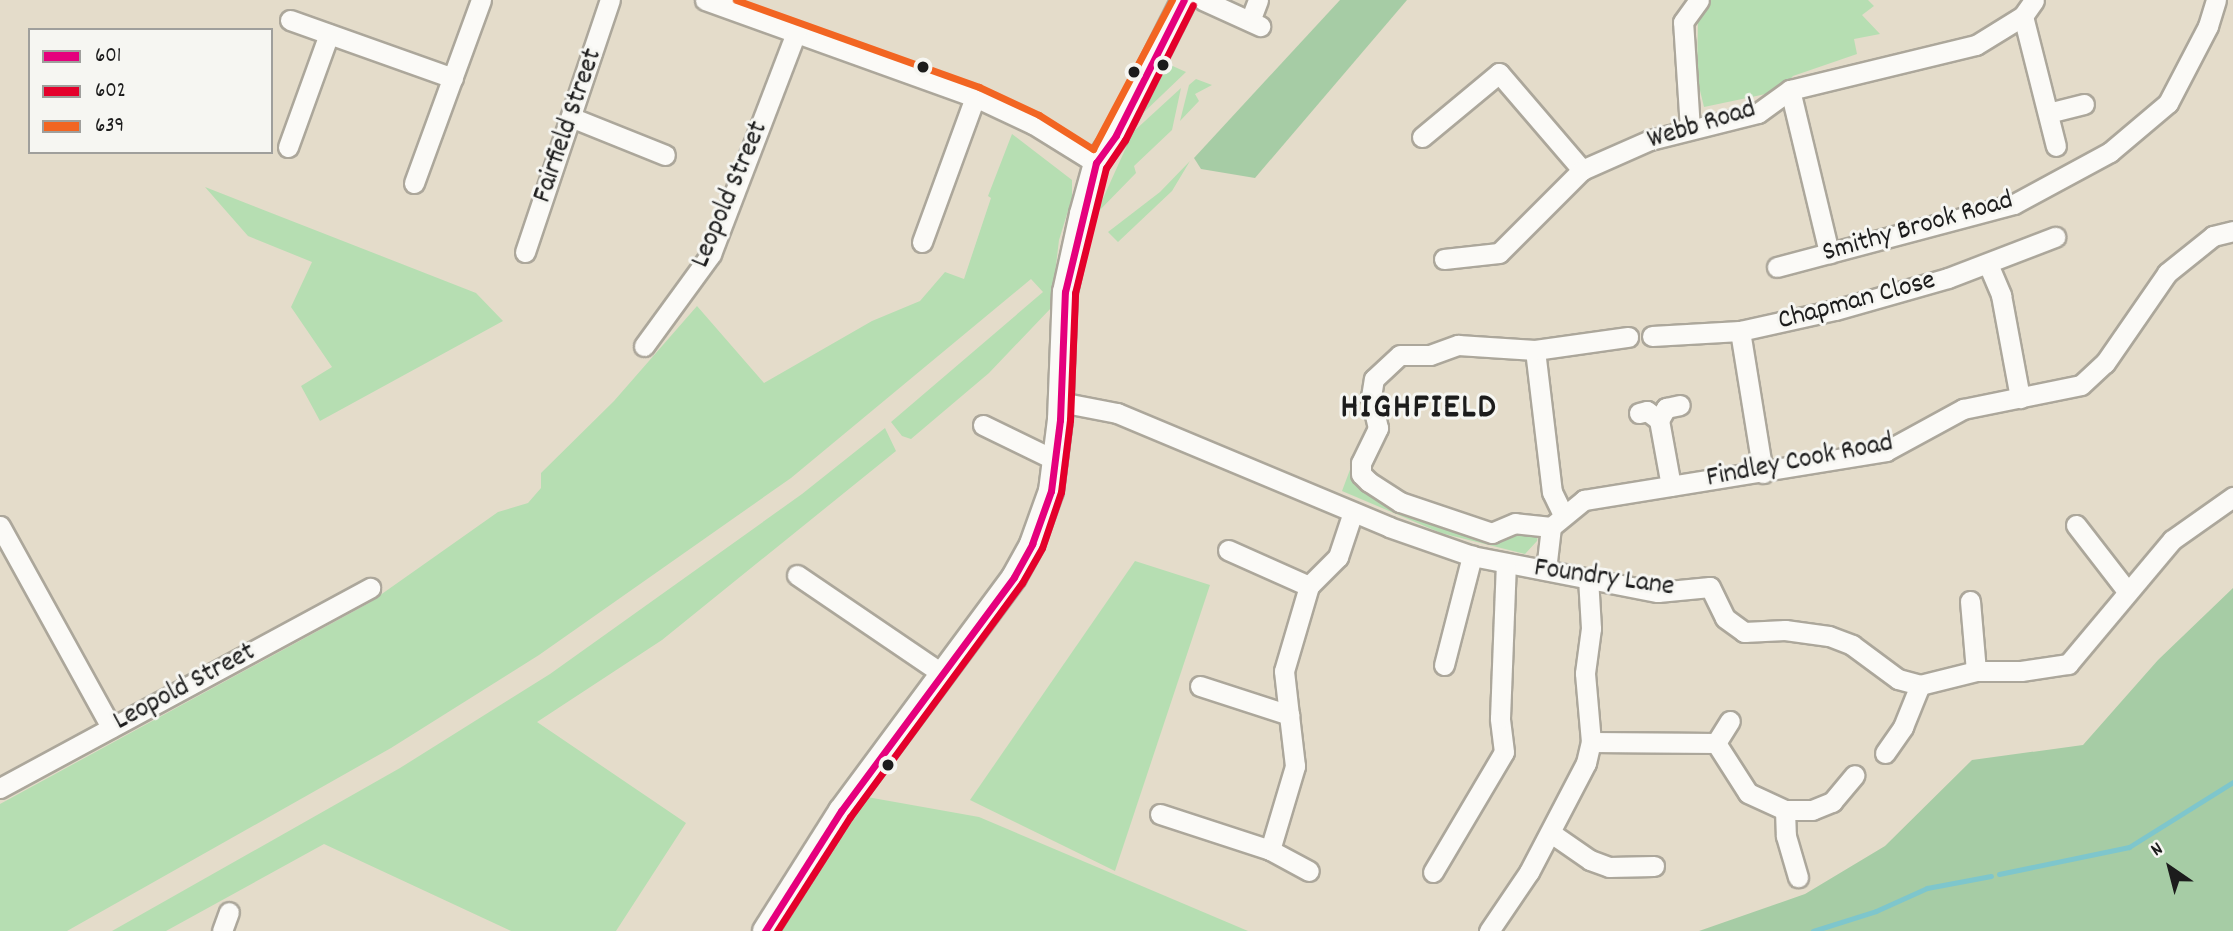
<!DOCTYPE html>
<style>
body{margin:0}
#map{position:relative;width:2233px;height:931px;overflow:hidden;background:#e4dcca;font-family:Dekko,sans-serif}
div>[style]{position:absolute}
.green>*{inset:0;background:#b6deb2}
.forest>*{inset:0;background:#a6cca5}
.stream>*{height:5px;margin:-2.5px;padding:0 2.5px;transform-origin:2.5px;border-radius:2.5px;background:#7ec6cc}
.roads{filter:drop-shadow(2px 0 #aca79b) drop-shadow(-2px 0 #aca79b) drop-shadow(0 2px #aca79b) drop-shadow(0 -2px #aca79b)}
.minor>*{height:19px;margin:-9.5px;padding:0 9.5px;transform-origin:9.5px;border-radius:9.5px;background:#fbfaf7}
.major>*{height:24px;margin:-12px;padding:0 12px;transform-origin:12px;border-radius:12px;background:#fbfaf7}
.bus-1>*{height:7px;margin:-3.5px;padding:0 3.5px;transform-origin:3.5px;border-radius:3.5px;background:#e5007d}
.bus-2>*{height:7px;margin:-3.5px;padding:0 3.5px;transform-origin:3.5px;border-radius:3.5px;background:#e4002b}
.bus-3>*{height:7px;margin:-3.5px;padding:0 3.5px;transform-origin:3.5px;border-radius:3.5px;background:#f26522}
.dots>*{width:19px;height:19px;translate:-50% -50%;box-sizing:border-box;border:4px solid #f6f6f2;border-radius:50%}
span{translate:-50% -50%;white-space:nowrap;text-align:center;line-height:1.15;-webkit-text-stroke:6px #f6f6f2;paint-order:stroke}
.street-label{font-size:28px;color:#1c1c1c}
.district-label{font-size:35px;color:#1c1c1c;font-weight:700;letter-spacing:2px}
.legend{position:absolute;left:28px;top:28px;width:245px;height:126px;box-sizing:border-box;background:#f6f6f2;border:2px solid #9f9f9c;margin:0;padding:9px 12px;list-style:none;font-size:21px;color:#1c1c1c}
.legend li{display:flex;align-items:center;gap:14px;height:35px}
.legend b{width:35px;border:2px solid #9f9f9c}
.north{position:absolute;left:2135px;top:833px;width:70px;height:70px;-webkit-text-stroke:5px #f6f6f2;paint-order:stroke;rotate:325deg;font-size:19px;font-weight:700;line-height:28px;text-align:center;color:#1c1c1c}
.north::after{content:'';display:block;margin:auto;width:24px;height:32px;background:#1c1c1c;clip-path:polygon(50% 0,100% 100%,50% 72%,0 100%)}
</style>
<div id="map">
<div class="green">
<i style="clip-path:polygon(1711px 0,1868px 0,1874px 6px,1862px 15px,1880px 34px,1854px 39px,1857px 54px,1793px 76px,1780px 91px,1704px 107px,1697px 78px,1698px 17px)"></i>
<i style="clip-path:polygon(1166px 63px,1186px 72px,1140px 116px,1166px 64px)"></i>
<i style="clip-path:polygon(1196px 79px,1212px 85px,1195px 94px,1199px 101px,1180px 121px,1189px 85px)"></i>
<i style="clip-path:polygon(1181px 88px,1172px 130px,1134px 166px,1136px 173px,1096px 214px,1133px 132px)"></i>
<i style="clip-path:polygon(1012px 134px,1072px 180px,1072px 198px,1059px 240px,1051px 308px,989px 373px,911px 439px,902px 436px,891px 422px,1043px 292px,1031px 279px,791px 478px,539px 655px,391px 748px,67px 931px,0 931px,0 804px,369px 603px,498px 512px,528px 503px,541px 488px,541px 473px,614px 401px,697px 306px,764px 383px,872px 321px,920px 301px,945px 272px,964px 279px,991px 198px,988px 196px)"></i>
<i style="clip-path:polygon(1190px 161px,1172px 191px,1118px 242px,1108px 232px,1160px 192px)"></i>
<i style="clip-path:polygon(205px 187px,476px 293px,503px 321px,320px 421px,301px 386px,332px 367px,291px 307px,312px 262px,248px 236px)"></i>
<i style="clip-path:polygon(885px 428px,896px 451px,662px 640px,537px 722px,686px 823px,616px 931px,511px 931px,324px 844px,166px 931px,112px 931px,400px 768px,550px 674px,802px 494px)"></i>
<i style="clip-path:polygon(1351px 467px,1369px 494px,1443px 527px,1477px 540px,1494px 540px,1523px 528px,1538px 534px,1537px 541px,1525px 554px,1441px 533px,1342px 491px)"></i>
<i style="clip-path:polygon(1135px 561px,1210px 585px,1115px 871px,970px 800px)"></i>
<i style="clip-path:polygon(867px 797px,979px 817px,1248px 931px,781px 931px)"></i>
</div>
<div class="forest">
<i style="clip-path:polygon(1340px 0,1407px 0,1255px 178px,1201px 169px,1194px 158px)"></i>
<i style="clip-path:polygon(2233px 588px,2233px 931px,1699px 931px,1805px 894px,1885px 846px,1972px 760px,2083px 745px,2158px 660px)"></i>
</div>
<div class="stream">
<i style="left:1999px;top:874px;width:133px;rotate:-11.7deg"></i>
<i style="left:2129px;top:847px;width:123px;rotate:-32deg"></i>
<i style="left:1813px;top:931px;width:66px;rotate:-17.6deg"></i>
<i style="left:1876px;top:911px;width:56px;rotate:-24.3deg"></i>
<i style="left:1927px;top:888px;width:65px;rotate:-10.6deg"></i>
</div>
<div class="roads">
<div class="minor">
<i style="left:705px;top:0;width:287px;rotate:19.8deg"></i>
<i style="left:975px;top:97px;width:64px;rotate:25deg"></i>
<i style="left:1033px;top:124px;width:74px;rotate:31.8deg"></i>
<i style="left:1203px;top:0;width:63px;rotate:24.5deg"></i>
<i style="left:2023px;top:16px;width:134px;rotate:75.8deg"></i>
<i style="left:290px;top:20px;width:173px;rotate:19.6deg"></i>
<i style="left:1250px;top:21px;width:22px;rotate:-69deg"></i>
<i style="left:1790px;top:90px;width:168px;rotate:76.5deg"></i>
<i style="left:2048px;top:113px;width:37px;rotate:-14deg"></i>
<i style="left:573px;top:118px;width:99px;rotate:21.9deg"></i>
<i style="left:1690px;top:129px;width:107px;rotate:-93.7deg"></i>
<i style="left:1683px;top:22px;width:27px;rotate:-54deg"></i>
<i style="left:1422px;top:137px;width:100px;rotate:-39.7deg"></i>
<i style="left:1499px;top:73px;width:128px;rotate:49.4deg"></i>
<i style="left:288px;top:147px;width:120px;rotate:-70.1deg"></i>
<i style="left:414px;top:183px;width:195px;rotate:-69.9deg"></i>
<i style="left:922px;top:242px;width:154px;rotate:-69.9deg"></i>
<i style="left:525px;top:252px;width:266px;rotate:-71.4deg"></i>
<i style="left:1444px;top:259px;width:55px;rotate:-6.2deg"></i>
<i style="left:1499px;top:253px;width:117px;rotate:-45deg"></i>
<i style="left:1582px;top:170px;width:74px;rotate:-23.8deg"></i>
<i style="left:1650px;top:140px;width:111px;rotate:-14deg"></i>
<i style="left:1758px;top:113px;width:39px;rotate:-36deg"></i>
<i style="left:1790px;top:90px;width:191px;rotate:-13.6deg"></i>
<i style="left:1976px;top:45px;width:55px;rotate:-31.7deg"></i>
<i style="left:2023px;top:16px;width:19px;rotate:-55deg"></i>
<i style="left:1988px;top:264px;width:34px;rotate:67deg"></i>
<i style="left:2001px;top:295px;width:105px;rotate:79.5deg"></i>
<i style="left:1777px;top:267px;width:245px;rotate:-14.9deg"></i>
<i style="left:2014px;top:204px;width:109px;rotate:-28.4deg"></i>
<i style="left:2110px;top:152px;width:76px;rotate:-40.2deg"></i>
<i style="left:2168px;top:103px;width:87px;rotate:-62.5deg"></i>
<i style="left:2208px;top:26px;width:27px;rotate:-73deg"></i>
<i style="left:1740px;top:331px;width:144px;rotate:80.8deg"></i>
<i style="left:1652px;top:336px;width:88px;rotate:-3.3deg"></i>
<i style="left:1740px;top:331px;width:97px;rotate:-12.5deg"></i>
<i style="left:1835px;top:310px;width:117px;rotate:-15.8deg"></i>
<i style="left:1948px;top:278px;width:115px;rotate:-21deg"></i>
<i style="left:644px;top:346px;width:114px;rotate:-53.9deg"></i>
<i style="left:711px;top:254px;width:237px;rotate:-69deg"></i>
<i style="left:1535px;top:350px;width:143px;rotate:83.2deg"></i>
<i style="left:1552px;top:492px;width:25px;rotate:64deg"></i>
<i style="left:1060px;top:402px;width:58px;rotate:10.9deg"></i>
<i style="left:1117px;top:413px;width:295px;rotate:22.7deg"></i>
<i style="left:1389px;top:527px;width:88px;rotate:19.3deg"></i>
<i style="left:1472px;top:556px;width:189px;rotate:11deg"></i>
<i style="left:1658px;top:592px;width:52px;rotate:-5.5deg"></i>
<i style="left:1710px;top:587px;width:34px;rotate:64deg"></i>
<i style="left:1725px;top:618px;width:24px;rotate:36deg"></i>
<i style="left:1744px;top:632px;width:41px;rotate:-2.8deg"></i>
<i style="left:1785px;top:630px;width:44px;rotate:7.8deg"></i>
<i style="left:1829px;top:636px;width:25px;rotate:21deg"></i>
<i style="left:1852px;top:645px;width:57px;rotate:36.5deg"></i>
<i style="left:1898px;top:679px;width:23px;rotate:15deg"></i>
<i style="left:1920px;top:685px;width:58px;rotate:-14deg"></i>
<i style="left:1976px;top:671px;width:45px"></i>
<i style="left:2021px;top:671px;width:48px;rotate:-8.5deg"></i>
<i style="left:2068px;top:664px;width:162px;rotate:-50deg"></i>
<i style="left:2172px;top:540px;width:75px;rotate:-35.2deg"></i>
<i style="left:1639px;top:413px;width:8px;rotate:-14deg"></i>
<i style="left:1647px;top:411px;width:15px;rotate:37deg"></i>
<i style="left:1659px;top:420px;width:67px;rotate:79.7deg"></i>
<i style="left:1659px;top:420px;width:14px;rotate:-60deg"></i>
<i style="left:1666px;top:408px;width:14px;rotate:-12deg"></i>
<i style="left:983px;top:425px;width:80px;rotate:25.9deg"></i>
<i style="left:2076px;top:525px;width:83px;rotate:52.3deg"></i>
<i style="left:0;top:526px;width:230px;rotate:61.1deg"></i>
<i style="left:1551px;top:527px;width:36px;rotate:-174deg"></i>
<i style="left:1515px;top:523px;width:25px;rotate:157deg"></i>
<i style="left:1492px;top:533px;width:97px;rotate:-161.4deg"></i>
<i style="left:1400px;top:502px;width:37px;rotate:-147deg"></i>
<i style="left:1369px;top:482px;width:11px;rotate:-135deg"></i>
<i style="left:1361px;top:474px;width:11px;rotate:-90deg"></i>
<i style="left:1361px;top:463px;width:39px;rotate:-64deg"></i>
<i style="left:1378px;top:428px;width:32px;rotate:-103deg"></i>
<i style="left:1371px;top:397px;width:18px;rotate:-81deg"></i>
<i style="left:1374px;top:379px;width:35px;rotate:-43deg"></i>
<i style="left:1400px;top:355px;width:30px"></i>
<i style="left:1430px;top:355px;width:30px;rotate:-20deg"></i>
<i style="left:1458px;top:345px;width:77px;rotate:3.7deg"></i>
<i style="left:1535px;top:350px;width:94px;rotate:-8deg"></i>
<i style="left:1228px;top:550px;width:89px;rotate:24deg"></i>
<i style="left:1309px;top:586px;width:41px;rotate:-45deg"></i>
<i style="left:1338px;top:557px;width:47px;rotate:-71.6deg"></i>
<i style="left:1546px;top:570px;width:43px;rotate:-83.4deg"></i>
<i style="left:1551px;top:527px;width:43px;rotate:-39.3deg"></i>
<i style="left:1584px;top:500px;width:306px;rotate:-9.2deg"></i>
<i style="left:1886px;top:451px;width:88px;rotate:-28.6deg"></i>
<i style="left:1963px;top:409px;width:120px;rotate:-11.5deg"></i>
<i style="left:2081px;top:385px;width:33px;rotate:-43deg"></i>
<i style="left:2105px;top:363px;width:109px;rotate:-55.4deg"></i>
<i style="left:2167px;top:273px;width:59px;rotate:-38.8deg"></i>
<i style="left:2213px;top:236px;width:21px;rotate:-14deg"></i>
<i style="left:797px;top:575px;width:174px;rotate:34.2deg"></i>
<i style="left:1970px;top:601px;width:70px;rotate:85.1deg"></i>
<i style="left:1444px;top:665px;width:113px;rotate:-75.6deg"></i>
<i style="left:1200px;top:686px;width:94px;rotate:18deg"></i>
<i style="left:1289px;top:715px;width:44px;rotate:-96.5deg"></i>
<i style="left:1284px;top:671px;width:89px;rotate:-73.6deg"></i>
<i style="left:1591px;top:742px;width:125px;rotate:0.5deg"></i>
<i style="left:1716px;top:743px;width:59px;rotate:57.4deg"></i>
<i style="left:1748px;top:793px;width:41px;rotate:24.7deg"></i>
<i style="left:1785px;top:810px;width:27px"></i>
<i style="left:1812px;top:810px;width:22px;rotate:-22deg"></i>
<i style="left:1832px;top:802px;width:35px;rotate:-50deg"></i>
<i style="left:1716px;top:743px;width:26px;rotate:-58deg"></i>
<i style="left:1885px;top:753px;width:32px;rotate:-55deg"></i>
<i style="left:1903px;top:727px;width:45px;rotate:-68deg"></i>
<i style="left:0;top:788px;width:421px;rotate:-28.4deg"></i>
<i style="left:1785px;top:810px;width:26px;rotate:88deg"></i>
<i style="left:1786px;top:836px;width:43px;rotate:73.7deg"></i>
<i style="left:1160px;top:814px;width:116px;rotate:18.1deg"></i>
<i style="left:1270px;top:850px;width:88px;rotate:-73.4deg"></i>
<i style="left:1295px;top:766px;width:51px;rotate:-96.7deg"></i>
<i style="left:1551px;top:833px;width:47px;rotate:34.7deg"></i>
<i style="left:1590px;top:860px;width:20px;rotate:20deg"></i>
<i style="left:1609px;top:867px;width:45px;rotate:-1.3deg"></i>
<i style="left:1270px;top:850px;width:44px;rotate:28.3deg"></i>
<i style="left:1433px;top:872px;width:139px;rotate:-59.4deg"></i>
<i style="left:1504px;top:752px;width:34px;rotate:-97deg"></i>
<i style="left:1500px;top:718px;width:153px;rotate:-87.8deg"></i>
<i style="left:222px;top:931px;width:20px;rotate:-70deg"></i>
<i style="left:1489px;top:931px;width:71px;rotate:-55.9deg"></i>
<i style="left:1529px;top:872px;width:123px;rotate:-62.4deg"></i>
<i style="left:1586px;top:763px;width:22px;rotate:-77deg"></i>
<i style="left:1591px;top:742px;width:69px;rotate:-95deg"></i>
<i style="left:1585px;top:673px;width:45px;rotate:-82.4deg"></i>
<i style="left:1591px;top:628px;width:50px;rotate:-93.4deg"></i>
</div>
<div class="major">
<i style="left:765px;top:931px;width:142px;rotate:-57.7deg"></i>
<i style="left:841px;top:811px;width:291px;rotate:-53.5deg"></i>
<i style="left:1014px;top:577px;width:38px;rotate:-61deg"></i>
<i style="left:1032px;top:544px;width:56px;rotate:-70.3deg"></i>
<i style="left:1051px;top:491px;width:72px;rotate:-82.8deg"></i>
<i style="left:1060px;top:420px;width:128px;rotate:-87.8deg"></i>
<i style="left:1065px;top:292px;width:80px;rotate:-77.7deg"></i>
<i style="left:1082px;top:214px;width:53px;rotate:-74.6deg"></i>
<i style="left:1096px;top:163px;width:34px;rotate:-54deg"></i>
<i style="left:1116px;top:135px;width:151px;rotate:-63.3deg"></i>
</div>
</div>
<div class="bus-1">
<i style="left:765px;top:931px;width:142px;rotate:-57.7deg"></i>
<i style="left:841px;top:811px;width:291px;rotate:-53.5deg"></i>
<i style="left:1014px;top:577px;width:38px;rotate:-61deg"></i>
<i style="left:1032px;top:544px;width:56px;rotate:-70.3deg"></i>
<i style="left:1051px;top:491px;width:72px;rotate:-82.8deg"></i>
<i style="left:1060px;top:420px;width:128px;rotate:-87.8deg"></i>
<i style="left:1065px;top:292px;width:133px;rotate:-76.5deg"></i>
<i style="left:1096px;top:163px;width:34px;rotate:-54deg"></i>
<i style="left:1116px;top:135px;width:151px;rotate:-63.3deg"></i>
</div>
<div class="bus-2">
<i style="left:777px;top:931px;width:135px;rotate:-57.4deg"></i>
<i style="left:850px;top:817px;width:290px;rotate:-53.7deg"></i>
<i style="left:1022px;top:583px;width:40px;rotate:-60.3deg"></i>
<i style="left:1042px;top:548px;width:59px;rotate:-71.3deg"></i>
<i style="left:1061px;top:492px;width:73px;rotate:-82.9deg"></i>
<i style="left:1070px;top:420px;width:127px;rotate:-87.7deg"></i>
<i style="left:1075px;top:293px;width:129px;rotate:-76.1deg"></i>
<i style="left:1106px;top:168px;width:34px;rotate:-56deg"></i>
<i style="left:1125px;top:140px;width:151px;rotate:-63.3deg"></i>
</div>
<div class="bus-3">
<i style="left:736px;top:0;width:258px;rotate:19.7deg"></i>
<i style="left:979px;top:87px;width:66px;rotate:25deg"></i>
<i style="left:1039px;top:115px;width:64px;rotate:32.2deg"></i>
<i style="left:1093px;top:149px;width:169px;rotate:-62.1deg"></i>
</div>
<div class="dots">
<i style="left:1163px;top:65px;background:#1c1c1c"></i>
<i style="left:923px;top:67px;background:#1c1c1c"></i>
<i style="left:1134px;top:72px;background:#1c1c1c"></i>
<i style="left:888px;top:765px;background:#1c1c1c"></i>
</div>
<div class="street-label">
<span style="left:569px;top:126px;rotate:-71deg">Fairfield Street</span>
<span style="left:1702px;top:126px;rotate:-17deg">Webb Road</span>
<span style="left:731px;top:195px;rotate:-67deg">Leopold Street</span>
<span style="left:1918px;top:228px;rotate:-16deg">Smithy Brook Road</span>
<span style="left:1857px;top:302px;rotate:-15deg">Chapman Close</span>
<span style="left:1800px;top:462px;rotate:-11deg">Findley Cook Road</span>
<span style="left:1604px;top:579px;rotate:8deg">Foundry Lane</span>
<span style="left:185px;top:688px;rotate:-28deg">Leopold Street</span>
</div>
<div class="district-label">
<span style="left:1419px;top:409px">HIGHFIELD</span>
</div>
<ul class="legend">
<li><b style="height:9px;background:#e5007d"></b>601</li>
<li><b style="height:9px;background:#e4002b"></b>602</li>
<li><b style="height:9px;background:#f26522"></b>639</li>
</ul>
<div class="north">N</div>
</div>
